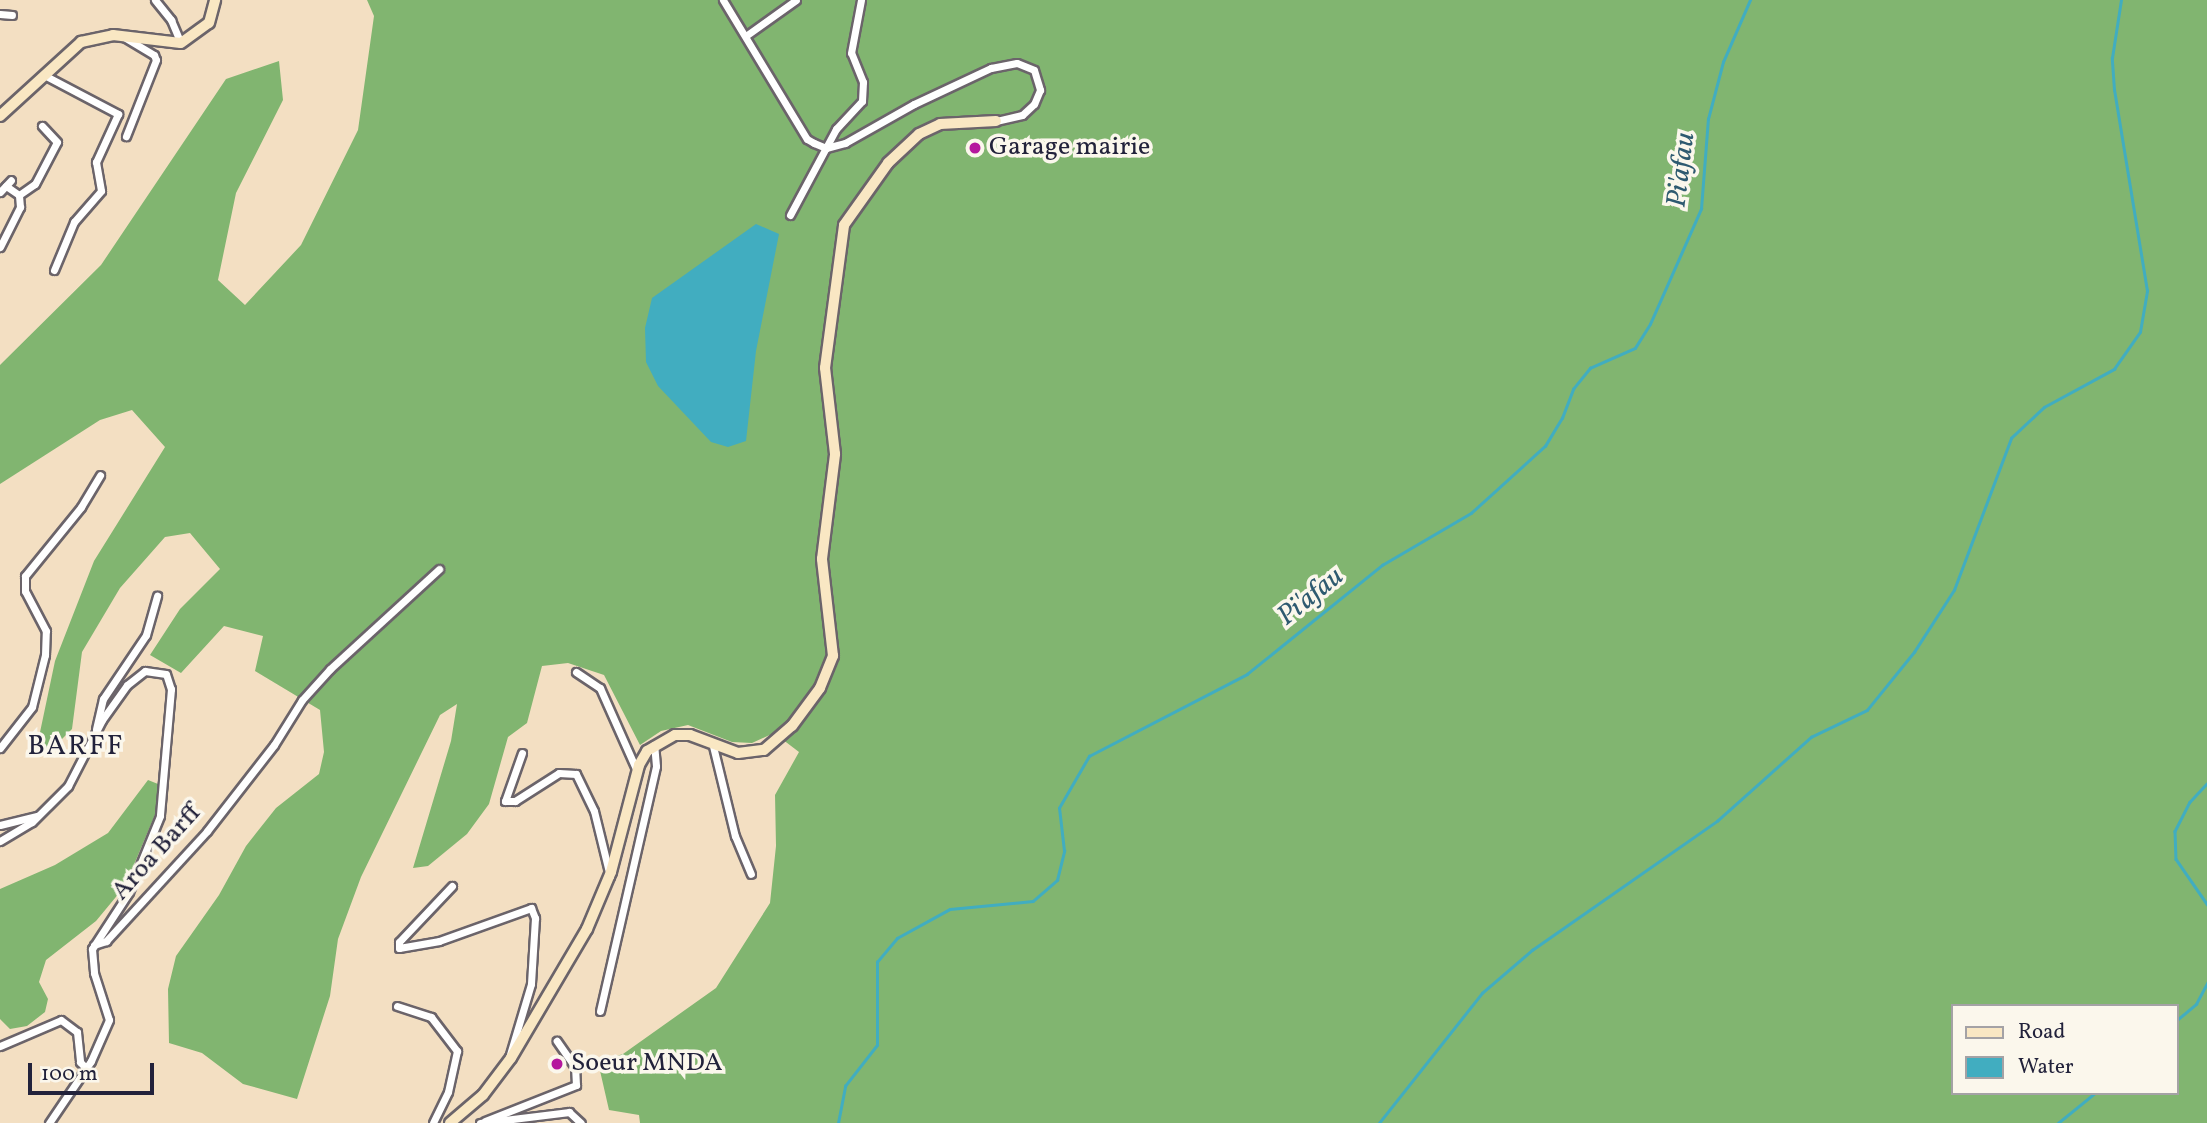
<!DOCTYPE html>
<style>
body{margin:0}
#map{position:relative;width:2207px;height:1123px;overflow:hidden;background:#f3dfc2;font-family:Vollkorn,serif}
div>[style]{position:absolute}
.forest>*{inset:0;background:#81b570}
.water>*{inset:0;background:#41adc0}
.stream>*{height:2.5px;margin:-1.25px;padding:0 1.25px;transform-origin:1.25px;border-radius:1.25px;background:#41adc0}
.roads{filter:drop-shadow(2px 0 #6b646a) drop-shadow(-2px 0 #6b646a) drop-shadow(0 2px #6b646a) drop-shadow(0 -2px #6b646a)}
.street>*{height:7px;margin:-3.5px;padding:0 3.5px;transform-origin:3.5px;border-radius:3.5px;background:#fff}
.secondary>*{height:10px;margin:-5px;padding:0 5px;transform-origin:5px;border-radius:5px;background:#f9e7c3}
.dots>*{width:19px;height:19px;translate:-50% -50%;box-sizing:border-box;border:4px solid #fbf7ec;border-radius:50%}
span{translate:-50% -50%;white-space:nowrap;text-align:center;line-height:1.15;-webkit-text-stroke:7px #fbf7ec;paint-order:stroke}
.poi-label{font-size:26px;color:#22223b}
.left{translate:0 -50%;text-align:left}
.street-label{font-size:26px;color:#22223b}
.water-label{font-size:28px;color:#2e5a70;font-style:italic}
.neighbourhood-label{font-size:28px;color:#22223b;letter-spacing:2px}
.legend{position:absolute;left:1951px;top:1004px;width:228px;height:91px;box-sizing:border-box;background:#fbf7ec;border:2px solid #a4a2a5;margin:0;padding:9px 12px;list-style:none;font-size:21px;color:#22223b}
.legend li{display:flex;align-items:center;gap:14px;height:35px}
.legend b{width:35px;border:2px solid #a4a2a5}
.scale{position:absolute;left:28px;top:1063px;width:126px;height:32px;box-sizing:border-box;border:4px solid #22223b;border-top:0;padding-left:9px;font-size:21px;line-height:24px;white-space:nowrap;color:#22223b;-webkit-text-stroke:5px #fbf7ec;paint-order:stroke}
</style>
<div id="map">
<div class="forest">
<i style="clip-path:polygon(evenodd,367px 0,2207px 0,2207px 1123px,640px 1123px,639px 1115px,609px 1110px,598px 1062px,623px 1054px,716px 988px,770px 903px,776px 846px,775px 795px,799px 752px,774px 733px,752px 743px,732px 742px,688px 725px,661px 731px,640px 745px,604px 675px,568px 663px,542px 666px,527px 723px,508px 737px,489px 804px,467px 834px,428px 866px,413px 868px,451px 741px,457px 704px,440px 715px,361px 877px,338px 939px,330px 996px,297px 1099px,243px 1084px,202px 1053px,169px 1043px,168px 989px,176px 956px,219px 895px,246px 846px,276px 808px,319px 774px,324px 752px,320px 710px,255px 671px,263px 636px,224px 626px,181px 673px,150px 655px,180px 609px,220px 569px,190px 533px,165px 537px,120px 588px,82px 652px,72px 729px,48px 753px,39px 737px,55px 661px,94px 561px,165px 447px,132px 410px,100px 420px,0 484px,0 365px,101px 265px,226px 79px,279px 61px,283px 100px,236px 193px,218px 280px,245px 305px,301px 245px,358px 130px,374px 16px,367px 0,1953px 1006px,2177px 1006px,2177px 1093px,1953px 1093px,1953px 1006px)"></i>
<i style="clip-path:polygon(148px 780px,158px 784px,162px 798px,125px 886px,96px 921px,46px 960px,39px 982px,48px 999px,45px 1012px,27px 1026px,10px 1029px,0 1019px,0 889px,55px 865px,108px 833px)"></i>
</div>
<div class="water">
<i style="clip-path:polygon(756px 224px,779px 234px,756px 351px,746px 441px,728px 447px,711px 442px,658px 386px,646px 362px,645px 328px,652px 298px)"></i>
</div>
<div class="stream">
<i style="left:2207px;top:784px;width:25px;rotate:133deg"></i>
<i style="left:2190px;top:802px;width:33px;rotate:117deg"></i>
<i style="left:2175px;top:831px;width:28px;rotate:88deg"></i>
<i style="left:2176px;top:859px;width:55px;rotate:55.4deg"></i>
<i style="left:2177px;top:1020px;width:25px;rotate:-40deg"></i>
<i style="left:2196px;top:1004px;width:24px;rotate:-62deg"></i>
<i style="left:838px;top:1123px;width:38px;rotate:-79deg"></i>
<i style="left:845px;top:1086px;width:52px;rotate:-52deg"></i>
<i style="left:877px;top:1045px;width:83px;rotate:-90deg"></i>
<i style="left:877px;top:962px;width:31px;rotate:-50deg"></i>
<i style="left:897px;top:938px;width:60px;rotate:-28.7deg"></i>
<i style="left:950px;top:909px;width:83px;rotate:-5.5deg"></i>
<i style="left:1033px;top:901px;width:32px;rotate:-41deg"></i>
<i style="left:1057px;top:880px;width:30px;rotate:-76deg"></i>
<i style="left:1064px;top:851px;width:43px;rotate:-96.6deg"></i>
<i style="left:1059px;top:808px;width:60px;rotate:-60deg"></i>
<i style="left:1089px;top:756px;width:178px;rotate:-27.4deg"></i>
<i style="left:1247px;top:674px;width:174px;rotate:-38.9deg"></i>
<i style="left:1382px;top:565px;width:103px;rotate:-30.3deg"></i>
<i style="left:1471px;top:513px;width:100px;rotate:-42.2deg"></i>
<i style="left:1545px;top:446px;width:33px;rotate:-59deg"></i>
<i style="left:1562px;top:418px;width:31px;rotate:-69deg"></i>
<i style="left:1573px;top:389px;width:27px;rotate:-51deg"></i>
<i style="left:1590px;top:368px;width:49px;rotate:-24deg"></i>
<i style="left:1635px;top:348px;width:28px;rotate:-58deg"></i>
<i style="left:1650px;top:324px;width:126px;rotate:-66.1deg"></i>
<i style="left:1701px;top:209px;width:90px;rotate:-85.6deg"></i>
<i style="left:1708px;top:119px;width:59px;rotate:-75.3deg"></i>
<i style="left:1723px;top:62px;width:68px;rotate:-66.5deg"></i>
<i style="left:1379px;top:1123px;width:166px;rotate:-51.6deg"></i>
<i style="left:1482px;top:993px;width:66px;rotate:-40.7deg"></i>
<i style="left:1532px;top:950px;width:226px;rotate:-34.9deg"></i>
<i style="left:1717px;top:821px;width:126px;rotate:-41.8deg"></i>
<i style="left:1811px;top:737px;width:62px;rotate:-25.7deg"></i>
<i style="left:1867px;top:710px;width:75px;rotate:-51deg"></i>
<i style="left:1914px;top:652px;width:74px;rotate:-57.2deg"></i>
<i style="left:1954px;top:590px;width:162px;rotate:-69.4deg"></i>
<i style="left:2011px;top:438px;width:45px;rotate:-43.2deg"></i>
<i style="left:2044px;top:407px;width:80px;rotate:-28.5deg"></i>
<i style="left:2114px;top:369px;width:45px;rotate:-54.9deg"></i>
<i style="left:2140px;top:332px;width:42px;rotate:-80.3deg"></i>
<i style="left:2147px;top:291px;width:204px;rotate:-99.3deg"></i>
<i style="left:2114px;top:90px;width:32px;rotate:-94deg"></i>
<i style="left:2112px;top:58px;width:59px;rotate:-81.2deg"></i>
<i style="left:2058px;top:1123px;width:48px;rotate:-39deg"></i>
</div>
<div class="roads">
<div class="street">
<i style="left:155px;top:0;width:26px;rotate:51deg"></i>
<i style="left:171px;top:20px;width:25px;rotate:67deg"></i>
<i style="left:723px;top:0;width:162px;rotate:58.9deg"></i>
<i style="left:807px;top:139px;width:8px;rotate:30deg"></i>
<i style="left:814px;top:143px;width:13px;rotate:23deg"></i>
<i style="left:826px;top:148px;width:20px;rotate:-15deg"></i>
<i style="left:845px;top:143px;width:79px;rotate:-29.5deg"></i>
<i style="left:914px;top:104px;width:85px;rotate:-25.1deg"></i>
<i style="left:991px;top:68px;width:26px;rotate:-11deg"></i>
<i style="left:1017px;top:63px;width:18px;rotate:22deg"></i>
<i style="left:1034px;top:70px;width:21px;rotate:73deg"></i>
<i style="left:1040px;top:90px;width:15px;rotate:113deg"></i>
<i style="left:1034px;top:104px;width:16px;rotate:137deg"></i>
<i style="left:1022px;top:115px;width:27px;rotate:167deg"></i>
<i style="left:0;top:14px;width:12px;rotate:5deg"></i>
<i style="left:747px;top:35px;width:60px;rotate:-35.5deg"></i>
<i style="left:124px;top:37px;width:35px;rotate:31deg"></i>
<i style="left:154px;top:55px;width:5px;rotate:68deg"></i>
<i style="left:156px;top:60px;width:82px;rotate:111.5deg"></i>
<i style="left:44px;top:75px;width:84px;rotate:27.8deg"></i>
<i style="left:118px;top:114px;width:53px;rotate:114.6deg"></i>
<i style="left:96px;top:162px;width:29px;rotate:80deg"></i>
<i style="left:101px;top:191px;width:41px;rotate:131.1deg"></i>
<i style="left:74px;top:222px;width:52px;rotate:112.6deg"></i>
<i style="left:0;top:192px;width:16px;rotate:-47deg"></i>
<i style="left:19px;top:195px;width:19px;rotate:-35deg"></i>
<i style="left:35px;top:184px;width:47px;rotate:-62.4deg"></i>
<i style="left:57px;top:142px;width:22px;rotate:-133deg"></i>
<i style="left:790px;top:215px;width:98px;rotate:-61.9deg"></i>
<i style="left:836px;top:129px;width:38px;rotate:-47deg"></i>
<i style="left:862px;top:101px;width:19px;rotate:-87deg"></i>
<i style="left:863px;top:82px;width:31px;rotate:-112deg"></i>
<i style="left:851px;top:53px;width:54px;rotate:-79.3deg"></i>
<i style="left:0;top:247px;width:45px;rotate:-63.4deg"></i>
<i style="left:20px;top:207px;width:12px;rotate:-95deg"></i>
<i style="left:19px;top:195px;width:16px;rotate:-145deg"></i>
<i style="left:576px;top:672px;width:29px;rotate:34deg"></i>
<i style="left:600px;top:688px;width:91px;rotate:66deg"></i>
<i style="left:96px;top:729px;width:31px;rotate:-77deg"></i>
<i style="left:103px;top:699px;width:77px;rotate:-56.1deg"></i>
<i style="left:146px;top:635px;width:41px;rotate:-74.2deg"></i>
<i style="left:712px;top:742px;width:97px;rotate:76.3deg"></i>
<i style="left:735px;top:836px;width:41px;rotate:67.2deg"></i>
<i style="left:0;top:748px;width:52px;rotate:-52deg"></i>
<i style="left:32px;top:707px;width:54px;rotate:-76deg"></i>
<i style="left:45px;top:655px;width:24px;rotate:-88deg"></i>
<i style="left:46px;top:631px;width:45px;rotate:-117.7deg"></i>
<i style="left:25px;top:591px;width:15px;rotate:-90deg"></i>
<i style="left:25px;top:576px;width:89px;rotate:-50.9deg"></i>
<i style="left:81px;top:507px;width:37px;rotate:-59deg"></i>
<i style="left:522px;top:753px;width:51px;rotate:109.5deg"></i>
<i style="left:505px;top:801px;width:10px"></i>
<i style="left:515px;top:801px;width:52px;rotate:-32.5deg"></i>
<i style="left:559px;top:773px;width:17px;rotate:3deg"></i>
<i style="left:576px;top:774px;width:41px;rotate:64.1deg"></i>
<i style="left:594px;top:811px;width:67px;rotate:76.2deg"></i>
<i style="left:0;top:825px;width:38px;rotate:-14deg"></i>
<i style="left:0;top:841px;width:37px;rotate:-31deg"></i>
<i style="left:32px;top:822px;width:51px;rotate:-45deg"></i>
<i style="left:68px;top:786px;width:74px;rotate:-62.7deg"></i>
<i style="left:102px;top:720px;width:43px;rotate:-54.5deg"></i>
<i style="left:127px;top:685px;width:23px;rotate:-38deg"></i>
<i style="left:145px;top:671px;width:21px;rotate:8deg"></i>
<i style="left:166px;top:674px;width:16px;rotate:72deg"></i>
<i style="left:171px;top:689px;width:127px;rotate:95deg"></i>
<i style="left:160px;top:816px;width:82px;rotate:112.2deg"></i>
<i style="left:129px;top:892px;width:68px;rotate:123deg"></i>
<i style="left:92px;top:949px;width:24px;rotate:85deg"></i>
<i style="left:94px;top:973px;width:49px;rotate:72.3deg"></i>
<i style="left:109px;top:1020px;width:45px;rotate:113.7deg"></i>
<i style="left:91px;top:1061px;width:75px;rotate:124.1deg"></i>
<i style="left:452px;top:886px;width:77px;rotate:133.4deg"></i>
<i style="left:399px;top:942px;width:6px;rotate:90deg"></i>
<i style="left:399px;top:948px;width:41px;rotate:-9.9deg"></i>
<i style="left:439px;top:941px;width:98px;rotate:-19.7deg"></i>
<i style="left:531px;top:908px;width:11px;rotate:68deg"></i>
<i style="left:535px;top:918px;width:66px;rotate:93.5deg"></i>
<i style="left:531px;top:984px;width:77px;rotate:106.6deg"></i>
<i style="left:94px;top:945px;width:13px;rotate:-18deg"></i>
<i style="left:106px;top:941px;width:149px;rotate:-47.4deg"></i>
<i style="left:207px;top:831px;width:109px;rotate:-52.1deg"></i>
<i style="left:274px;top:745px;width:53px;rotate:-58.1deg"></i>
<i style="left:302px;top:700px;width:42px;rotate:-47.9deg"></i>
<i style="left:330px;top:669px;width:148px;rotate:-42.5deg"></i>
<i style="left:397px;top:1006px;width:36px;rotate:18deg"></i>
<i style="left:431px;top:1017px;width:43px;rotate:52.6deg"></i>
<i style="left:457px;top:1051px;width:42px;rotate:102.4deg"></i>
<i style="left:448px;top:1092px;width:34px;rotate:116deg"></i>
<i style="left:600px;top:1011px;width:251px;rotate:-77.1deg"></i>
<i style="left:656px;top:766px;width:21px;rotate:-95deg"></i>
<i style="left:0;top:1046px;width:66px;rotate:-23.1deg"></i>
<i style="left:61px;top:1020px;width:20px;rotate:37deg"></i>
<i style="left:77px;top:1032px;width:30px;rotate:84deg"></i>
<i style="left:80px;top:1062px;width:8px;rotate:45deg"></i>
<i style="left:485px;top:1121px;width:98px;rotate:-21.6deg"></i>
<i style="left:576px;top:1085px;width:18px;rotate:-93deg"></i>
<i style="left:575px;top:1067px;width:32px;rotate:-125deg"></i>
<i style="left:480px;top:1123px;width:90px;rotate:-7deg"></i>
<i style="left:569px;top:1112px;width:16px;rotate:43deg"></i>
</div>
<div class="secondary">
<i style="left:0;top:116px;width:110px;rotate:-42.4deg"></i>
<i style="left:81px;top:42px;width:33px;rotate:-12deg"></i>
<i style="left:113px;top:35px;width:68px;rotate:6.7deg"></i>
<i style="left:181px;top:43px;width:34px;rotate:-36deg"></i>
<i style="left:209px;top:23px;width:24px;rotate:-75deg"></i>
<i style="left:450px;top:1123px;width:43px;rotate:-40.3deg"></i>
<i style="left:483px;top:1095px;width:46px;rotate:-52.9deg"></i>
<i style="left:511px;top:1058px;width:150px;rotate:-59.5deg"></i>
<i style="left:587px;top:929px;width:62px;rotate:-67.2deg"></i>
<i style="left:611px;top:872px;width:111px;rotate:-75.3deg"></i>
<i style="left:639px;top:765px;width:16px;rotate:-60deg"></i>
<i style="left:647px;top:751px;width:32px;rotate:-30deg"></i>
<i style="left:675px;top:735px;width:15px"></i>
<i style="left:690px;top:735px;width:51px;rotate:20.6deg"></i>
<i style="left:738px;top:753px;width:26px;rotate:-7deg"></i>
<i style="left:764px;top:750px;width:37px;rotate:-41deg"></i>
<i style="left:792px;top:726px;width:47px;rotate:-53.6deg"></i>
<i style="left:820px;top:688px;width:35px;rotate:-68deg"></i>
<i style="left:833px;top:656px;width:98px;rotate:-96.5deg"></i>
<i style="left:822px;top:559px;width:106px;rotate:-82.9deg"></i>
<i style="left:835px;top:454px;width:87px;rotate:-96.6deg"></i>
<i style="left:825px;top:368px;width:144px;rotate:-82.4deg"></i>
<i style="left:844px;top:225px;width:76px;rotate:-54.6deg"></i>
<i style="left:888px;top:163px;width:42px;rotate:-43.1deg"></i>
<i style="left:919px;top:134px;width:23px;rotate:-25deg"></i>
<i style="left:940px;top:124px;width:56px;rotate:-3.1deg"></i>
</div>
</div>
<div class="dots">
<i style="left:975px;top:148px;background:#b5179e"></i>
<i style="left:557px;top:1064px;background:#b5179e"></i>
</div>
<div class="poi-label">
<span class="left" style="left:989px;top:148px">Garage mairie</span>
<span class="left" style="left:571px;top:1064px">Soeur MNDA</span>
</div>
<div class="street-label">
<span style="left:157px;top:853px;rotate:-48deg">Aroa Barff</span>
</div>
<div class="water-label">
<span style="left:1682px;top:170px;rotate:-83deg">Pi'afau</span>
<span style="left:1311px;top:597px;rotate:-39deg">Pi'afau</span>
</div>
<div class="neighbourhood-label">
<span style="left:76px;top:747px">BARFF</span>
</div>
<ul class="legend">
<li><b style="height:9px;background:#f9e7c3"></b>Road</li>
<li><b style="height:19px;background:#41adc0"></b>Water</li>
</ul>
<div class="scale">100 m</div>
</div>
